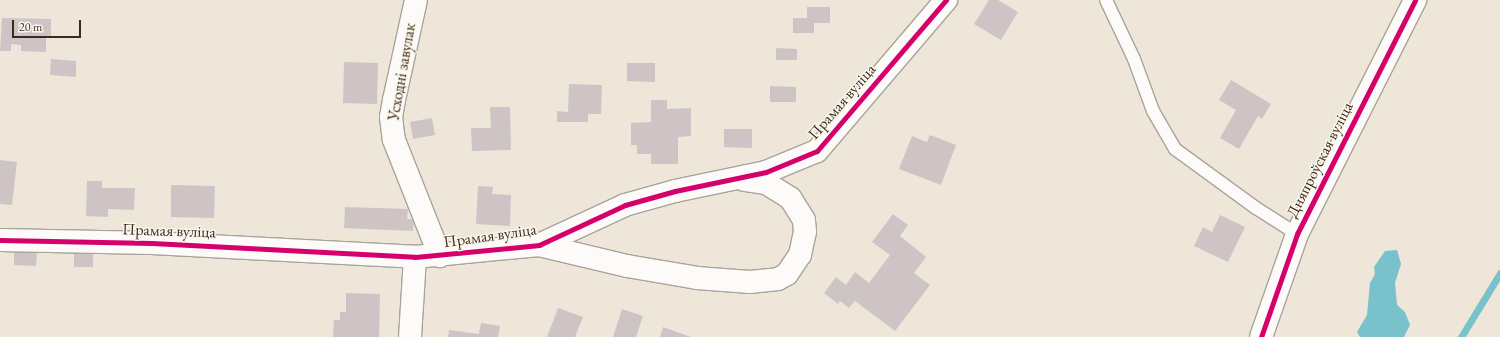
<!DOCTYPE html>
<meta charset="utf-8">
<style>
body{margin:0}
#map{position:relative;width:1500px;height:337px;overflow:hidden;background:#eee6d9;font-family:"EB Garamond",serif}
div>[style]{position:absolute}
.water>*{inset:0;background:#79c2cb}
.stream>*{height:7px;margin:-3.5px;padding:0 3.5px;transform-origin:3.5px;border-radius:3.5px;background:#79c2cb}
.building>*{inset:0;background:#cec4c6}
.roads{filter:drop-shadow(1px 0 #aaa39a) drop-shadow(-1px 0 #aaa39a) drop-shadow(0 1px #aaa39a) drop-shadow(0 -1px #aaa39a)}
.lane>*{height:12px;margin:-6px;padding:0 6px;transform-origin:6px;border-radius:6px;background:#fcfbf9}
.street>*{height:22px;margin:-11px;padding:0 11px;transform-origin:11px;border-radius:11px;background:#fcfbf9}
.cycleway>*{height:5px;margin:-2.5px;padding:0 2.5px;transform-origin:2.5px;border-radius:2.5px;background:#d6006c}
span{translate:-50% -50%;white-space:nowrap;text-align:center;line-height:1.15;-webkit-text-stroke:3px #fbf7ec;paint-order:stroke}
.street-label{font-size:16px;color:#3b2a1e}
.scale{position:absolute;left:12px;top:20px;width:69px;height:18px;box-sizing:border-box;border:2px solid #3b2a1e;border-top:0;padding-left:5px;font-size:12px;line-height:14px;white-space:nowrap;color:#3b2a1e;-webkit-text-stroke:3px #fbf7ec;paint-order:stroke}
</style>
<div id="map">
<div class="water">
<i style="clip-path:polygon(1397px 250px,1401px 264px,1395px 283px,1397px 305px,1405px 312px,1410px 325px,1404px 337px,1360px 337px,1357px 332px,1367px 315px,1370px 283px,1375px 274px,1374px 267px,1385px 251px)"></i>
</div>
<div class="stream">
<i style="left:1461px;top:337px;width:75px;rotate:-58.6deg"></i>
</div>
<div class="building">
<i style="clip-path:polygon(989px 0,998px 0,1018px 12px,1001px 40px,974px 24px)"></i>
<i style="clip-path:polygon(807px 7px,830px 7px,830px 23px,814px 23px,814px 33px,793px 33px,793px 18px,807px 18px)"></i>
<i style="clip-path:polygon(2px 18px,51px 19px,51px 38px,46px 38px,46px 52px,21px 51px,21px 45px,11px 44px,11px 51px,0 51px)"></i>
<i style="clip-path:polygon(776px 48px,797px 49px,797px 60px,776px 60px)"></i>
<i style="clip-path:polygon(51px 59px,76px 61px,76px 77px,50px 75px)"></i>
<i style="clip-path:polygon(344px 62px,378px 63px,377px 104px,343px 103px)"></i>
<i style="clip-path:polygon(627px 63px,655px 63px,655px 82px,627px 81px)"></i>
<i style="clip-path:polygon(1231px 80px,1271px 104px,1262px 119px,1258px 116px,1239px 149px,1220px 138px,1236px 110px,1219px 100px)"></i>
<i style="clip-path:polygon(569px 84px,602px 85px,601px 114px,588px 114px,588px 122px,557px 122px,557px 111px,568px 112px)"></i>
<i style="clip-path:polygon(770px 86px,796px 87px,796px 102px,770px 102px)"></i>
<i style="clip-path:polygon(651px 100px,667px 100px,667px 109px,691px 108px,691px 136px,678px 137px,678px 164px,651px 164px,651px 154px,637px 154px,637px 145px,631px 145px,631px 123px,651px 122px)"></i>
<i style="clip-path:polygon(490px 107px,510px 107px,511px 150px,472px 151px,471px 128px,491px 128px)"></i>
<i style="clip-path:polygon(432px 118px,435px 135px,413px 139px,410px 122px)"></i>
<i style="clip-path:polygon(724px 129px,752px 129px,752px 148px,724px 147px)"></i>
<i style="clip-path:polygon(930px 135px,956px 145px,941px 185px,899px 169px,912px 136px,927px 142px)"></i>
<i style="clip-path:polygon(0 160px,17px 162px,12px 205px,0 204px)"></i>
<i style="clip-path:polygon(87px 181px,102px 181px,102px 188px,135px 188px,134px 210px,108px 209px,108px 217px,86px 216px)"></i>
<i style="clip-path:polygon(171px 185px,215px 186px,214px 218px,171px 217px)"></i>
<i style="clip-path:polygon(478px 186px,493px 187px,492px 194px,511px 195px,510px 226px,476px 224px)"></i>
<i style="clip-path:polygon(345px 207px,408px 209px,407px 219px,414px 219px,413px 231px,344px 228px)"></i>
<i style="clip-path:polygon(893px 214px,908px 225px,900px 236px,926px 257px,914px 273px,930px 285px,895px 331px,855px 301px,849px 308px,840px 301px,838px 304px,824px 293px,836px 277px,846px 285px,855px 272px,869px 283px,890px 255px,872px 242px)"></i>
<i style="clip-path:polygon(1220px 215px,1245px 227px,1228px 262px,1194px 246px,1203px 227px,1212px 232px)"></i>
<i style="clip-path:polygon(14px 252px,37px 252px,36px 266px,14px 265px)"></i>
<i style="clip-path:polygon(74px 253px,93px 253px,93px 267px,74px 267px)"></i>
<i style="clip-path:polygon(346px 293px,380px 294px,379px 337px,333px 337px,334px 320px,340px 320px,340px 312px,346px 312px)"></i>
<i style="clip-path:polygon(558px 308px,583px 317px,575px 337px,547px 337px)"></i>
<i style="clip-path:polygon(622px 309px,643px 316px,636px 337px,613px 337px)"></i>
<i style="clip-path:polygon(481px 323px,500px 326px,498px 337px,448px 337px,449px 330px,479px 334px)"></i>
<i style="clip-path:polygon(663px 327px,691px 337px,660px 337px)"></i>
</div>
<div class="roads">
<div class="lane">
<i style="left:1106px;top:0;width:65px;rotate:64.6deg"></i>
<i style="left:1134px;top:59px;width:55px;rotate:69.9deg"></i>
<i style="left:1153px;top:111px;width:44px;rotate:59.9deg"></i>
<i style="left:1175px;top:149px;width:100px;rotate:36.1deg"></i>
<i style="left:1256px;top:208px;width:49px;rotate:32.4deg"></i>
</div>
<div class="street">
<i style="left:416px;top:0;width:102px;rotate:102.4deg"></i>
<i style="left:394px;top:100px;width:17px;rotate:100deg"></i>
<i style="left:391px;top:117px;width:23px;rotate:83deg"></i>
<i style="left:394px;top:140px;width:125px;rotate:68.4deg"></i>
<i style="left:0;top:240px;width:152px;rotate:1.1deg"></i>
<i style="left:152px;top:243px;width:263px;rotate:3deg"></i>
<i style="left:415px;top:257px;width:125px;rotate:-5.5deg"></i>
<i style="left:539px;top:245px;width:95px;rotate:-24.9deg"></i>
<i style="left:625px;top:205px;width:52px;rotate:-15.6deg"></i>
<i style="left:675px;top:191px;width:93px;rotate:-11.8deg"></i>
<i style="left:766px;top:172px;width:55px;rotate:-22.4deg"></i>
<i style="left:817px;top:151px;width:199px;rotate:-49.5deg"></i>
<i style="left:539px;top:245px;width:90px;rotate:13.4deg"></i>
<i style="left:627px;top:266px;width:71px;rotate:9.7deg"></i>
<i style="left:697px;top:278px;width:53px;rotate:4.3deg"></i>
<i style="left:750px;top:282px;width:28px;rotate:-6deg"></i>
<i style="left:778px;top:279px;width:10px;rotate:-29deg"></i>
<i style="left:787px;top:274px;width:23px;rotate:-56deg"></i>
<i style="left:800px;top:255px;width:24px;rotate:-78deg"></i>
<i style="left:805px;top:232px;width:12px;rotate:-95deg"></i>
<i style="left:804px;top:220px;width:26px;rotate:-122deg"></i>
<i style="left:790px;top:198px;width:28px;rotate:-148deg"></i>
<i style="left:766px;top:183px;width:22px;rotate:-172deg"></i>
<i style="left:410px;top:337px;width:80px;rotate:-86.4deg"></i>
<i style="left:1261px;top:337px;width:109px;rotate:-70.7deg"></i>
<i style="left:1297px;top:234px;width:262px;rotate:-63.2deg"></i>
</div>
</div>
<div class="cycleway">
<i style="left:0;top:240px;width:152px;rotate:1.1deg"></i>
<i style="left:152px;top:243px;width:263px;rotate:3deg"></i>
<i style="left:415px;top:257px;width:125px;rotate:-5.5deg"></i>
<i style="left:539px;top:245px;width:95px;rotate:-24.9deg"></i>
<i style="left:625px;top:205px;width:52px;rotate:-15.6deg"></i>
<i style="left:675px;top:191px;width:93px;rotate:-11.8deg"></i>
<i style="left:766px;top:172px;width:55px;rotate:-22.4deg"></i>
<i style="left:817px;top:151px;width:199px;rotate:-49.5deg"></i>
<i style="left:1261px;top:337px;width:109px;rotate:-70.7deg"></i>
<i style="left:1297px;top:234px;width:262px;rotate:-63.2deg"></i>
</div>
<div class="street-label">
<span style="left:402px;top:72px;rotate:-80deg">Усходні завулак</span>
<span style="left:842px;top:102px;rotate:-49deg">Прамая вуліца</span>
<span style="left:1320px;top:160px;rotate:-63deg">Дняпроўская вуліца</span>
<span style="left:169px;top:231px;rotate:2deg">Прамая вуліца</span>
<span style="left:490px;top:236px;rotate:-8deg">Прамая вуліца</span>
</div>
<div class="scale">20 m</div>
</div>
